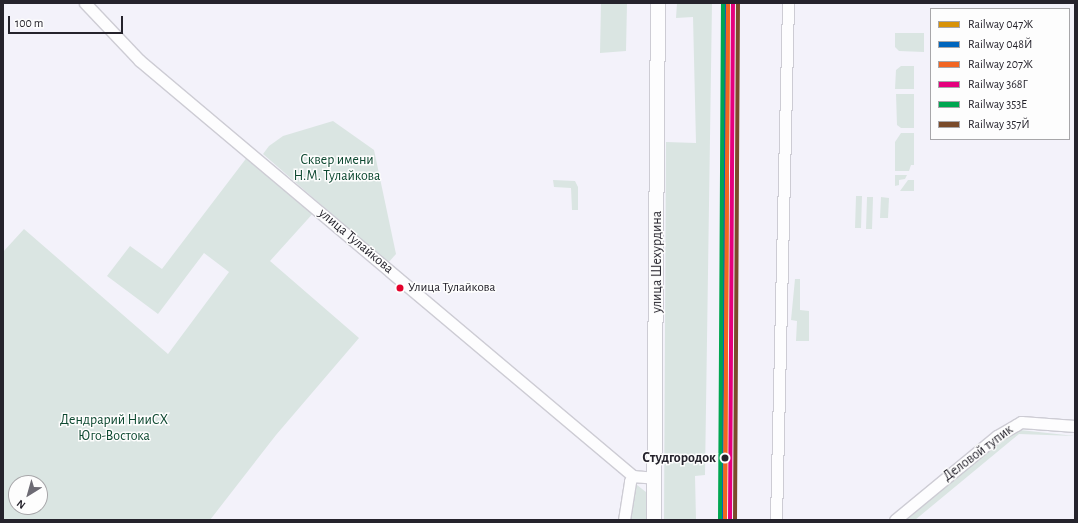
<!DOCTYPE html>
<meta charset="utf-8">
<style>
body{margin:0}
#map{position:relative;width:1078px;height:523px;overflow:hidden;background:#f3f2fa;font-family:"Alegreya Sans",sans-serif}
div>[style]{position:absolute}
.green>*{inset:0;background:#dae5e2}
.roads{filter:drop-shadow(1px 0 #cdccd4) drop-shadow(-1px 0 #cdccd4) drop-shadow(0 1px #cdccd4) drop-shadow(0 -1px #cdccd4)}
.minor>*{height:11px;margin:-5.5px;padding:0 5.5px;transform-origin:5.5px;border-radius:5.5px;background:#fdfdfe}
.major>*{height:14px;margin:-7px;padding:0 7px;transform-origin:7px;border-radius:7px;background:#fdfdfe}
.rail-1>*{height:4px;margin:-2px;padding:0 2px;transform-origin:2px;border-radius:2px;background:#d89207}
.rail-2>*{height:4px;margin:-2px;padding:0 2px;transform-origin:2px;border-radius:2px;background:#0065bd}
.rail-3>*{height:4px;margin:-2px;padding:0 2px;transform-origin:2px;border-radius:2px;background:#f26522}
.rail-4>*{height:4px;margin:-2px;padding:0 2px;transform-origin:2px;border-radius:2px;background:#e5007d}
.rail-5>*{height:4px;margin:-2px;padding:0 2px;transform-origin:2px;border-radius:2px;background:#00a651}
.rail-6>*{height:4px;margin:-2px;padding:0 2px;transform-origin:2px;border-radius:2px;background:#7a4b2a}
.dots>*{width:11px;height:11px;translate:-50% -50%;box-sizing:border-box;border:2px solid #fdfdfd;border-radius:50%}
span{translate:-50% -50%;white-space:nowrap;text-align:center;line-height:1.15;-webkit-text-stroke:3px #fdfdfd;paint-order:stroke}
.bus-label{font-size:13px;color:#25232c}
.left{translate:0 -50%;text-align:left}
.park-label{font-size:14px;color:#0d4830}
.street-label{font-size:14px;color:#25232c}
.stop-label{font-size:14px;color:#25232c;font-weight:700}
.right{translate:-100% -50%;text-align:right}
.frame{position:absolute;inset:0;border:4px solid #25232c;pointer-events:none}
.legend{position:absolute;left:930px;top:8px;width:140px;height:132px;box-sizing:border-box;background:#fdfdfd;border:1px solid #a7a6a9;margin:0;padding:5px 7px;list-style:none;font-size:12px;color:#25232c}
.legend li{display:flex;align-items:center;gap:8px;height:20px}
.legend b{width:20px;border:1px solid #a7a6a9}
.north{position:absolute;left:8px;top:475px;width:40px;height:40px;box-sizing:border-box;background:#fdfdfd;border:1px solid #a7a6a9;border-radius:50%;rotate:217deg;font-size:11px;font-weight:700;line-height:16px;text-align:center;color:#25232c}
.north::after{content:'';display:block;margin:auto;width:14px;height:18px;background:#6d6b74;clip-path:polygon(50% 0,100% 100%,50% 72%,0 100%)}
.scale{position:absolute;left:8px;top:16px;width:115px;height:18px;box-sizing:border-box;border:2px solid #25232c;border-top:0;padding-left:5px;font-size:12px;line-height:14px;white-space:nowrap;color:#25232c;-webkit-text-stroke:3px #fdfdfd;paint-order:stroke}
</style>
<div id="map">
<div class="green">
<i style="clip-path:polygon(601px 3px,627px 3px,626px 51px,600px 53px)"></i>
<i style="clip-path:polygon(677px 3px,712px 3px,705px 475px,695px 476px,696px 519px,707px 520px,664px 520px,666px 142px,696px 143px,693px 17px,676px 18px)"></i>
<i style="clip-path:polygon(895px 33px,924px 33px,924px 52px,899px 51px,895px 47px)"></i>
<i style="clip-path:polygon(901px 66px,914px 66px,914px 89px,895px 89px,896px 70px)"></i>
<i style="clip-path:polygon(896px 94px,914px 94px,914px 128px,901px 128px,897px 125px)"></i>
<i style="clip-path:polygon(333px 121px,374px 150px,396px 254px,388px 263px,263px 154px,269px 146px,283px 136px)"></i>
<i style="clip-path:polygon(901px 133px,914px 133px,914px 165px,911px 165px,909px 171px,895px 171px,895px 142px)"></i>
<i style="clip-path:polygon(evenodd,248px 156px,316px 210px,270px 261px,359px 338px,276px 435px,210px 520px,3px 520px,3px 252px,24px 229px,168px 354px,229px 272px,204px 253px,158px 314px,107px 276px,130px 246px,162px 269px,248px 156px,16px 483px,40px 483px,40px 507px,16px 507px,16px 483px)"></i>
<i style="clip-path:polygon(895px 175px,907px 175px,905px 179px,899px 180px,899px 185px,895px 186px)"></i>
<i style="clip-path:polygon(553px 180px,575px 181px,578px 187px,578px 210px,572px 210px,571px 188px,554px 187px)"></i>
<i style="clip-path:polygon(908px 180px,914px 180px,914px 191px,900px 191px)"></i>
<i style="clip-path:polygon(856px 196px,862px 196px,861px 228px,855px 228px)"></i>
<i style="clip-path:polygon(867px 197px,873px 197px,872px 229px,866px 229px)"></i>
<i style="clip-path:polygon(881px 197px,889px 198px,888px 218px,880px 218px)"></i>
<i style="clip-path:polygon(795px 279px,800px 279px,800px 310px,809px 311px,809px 341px,796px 341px,797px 321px,791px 320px)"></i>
<i style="clip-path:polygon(1020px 430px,1075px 436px,1019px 434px,915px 520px,903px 520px,1000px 439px)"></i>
<i style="clip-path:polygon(637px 485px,646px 492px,646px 520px,625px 520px,634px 486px)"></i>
</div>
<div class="roads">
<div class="minor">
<i style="left:85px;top:3px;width:79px;rotate:46.5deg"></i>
<i style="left:139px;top:60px;width:646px;rotate:40.1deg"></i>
<i style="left:633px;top:476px;width:21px;rotate:5deg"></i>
<i style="left:624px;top:520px;width:39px;rotate:-81deg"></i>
<i style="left:630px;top:481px;width:6px;rotate:-59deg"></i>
<i style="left:776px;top:520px;width:517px;rotate:-88.67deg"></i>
<i style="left:895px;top:520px;width:132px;rotate:-39.5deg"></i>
<i style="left:997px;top:436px;width:22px;rotate:-30deg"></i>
<i style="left:1016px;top:425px;width:6px;rotate:-31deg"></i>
<i style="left:1021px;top:422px;width:54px;rotate:4.2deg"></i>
</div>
<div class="major">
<i style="left:654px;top:520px;width:517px;rotate:-89.56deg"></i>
</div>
</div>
<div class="rail-1">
<i style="left:725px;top:520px;width:517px;rotate:-89.67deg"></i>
</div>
<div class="rail-2">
<i style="left:721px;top:520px;width:517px;rotate:-89.56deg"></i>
</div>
<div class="rail-3">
<i style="left:725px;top:520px;width:517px;rotate:-89.67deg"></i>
</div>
<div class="rail-4">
<i style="left:730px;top:520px;width:517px;rotate:-89.67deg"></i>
</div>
<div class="rail-5">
<i style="left:720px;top:520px;width:517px;rotate:-89.67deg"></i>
</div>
<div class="rail-6">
<i style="left:735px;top:520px;width:517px;rotate:-89.67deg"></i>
</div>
<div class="dots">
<i style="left:400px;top:288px;background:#e4002b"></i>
<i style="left:725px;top:458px;background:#25232c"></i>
</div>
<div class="bus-label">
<span class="left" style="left:408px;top:288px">Улица Тулайкова</span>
</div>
<div class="park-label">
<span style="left:337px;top:168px">Сквер имени<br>Н.М. Тулайкова</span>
<span style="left:114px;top:428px">Дендрарий НииСХ<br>Юго-Востока</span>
</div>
<div class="street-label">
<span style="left:356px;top:241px;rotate:40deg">улица Тулайкова</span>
<span style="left:657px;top:262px;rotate:-90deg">улица Шехурдина</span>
<span style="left:978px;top:453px;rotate:-37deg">Деловой тупик</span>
</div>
<div class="stop-label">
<span class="right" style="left:716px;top:458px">Студгородок</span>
</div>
<div class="frame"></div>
<ul class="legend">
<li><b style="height:5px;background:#d89207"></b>Railway 047Ж</li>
<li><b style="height:5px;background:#0065bd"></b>Railway 048Й</li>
<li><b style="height:5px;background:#f26522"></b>Railway 207Ж</li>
<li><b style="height:5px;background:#e5007d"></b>Railway 368Г</li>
<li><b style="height:5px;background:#00a651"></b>Railway 353Е</li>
<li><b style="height:5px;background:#7a4b2a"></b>Railway 357Й</li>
</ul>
<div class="north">N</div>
<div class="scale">100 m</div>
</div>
